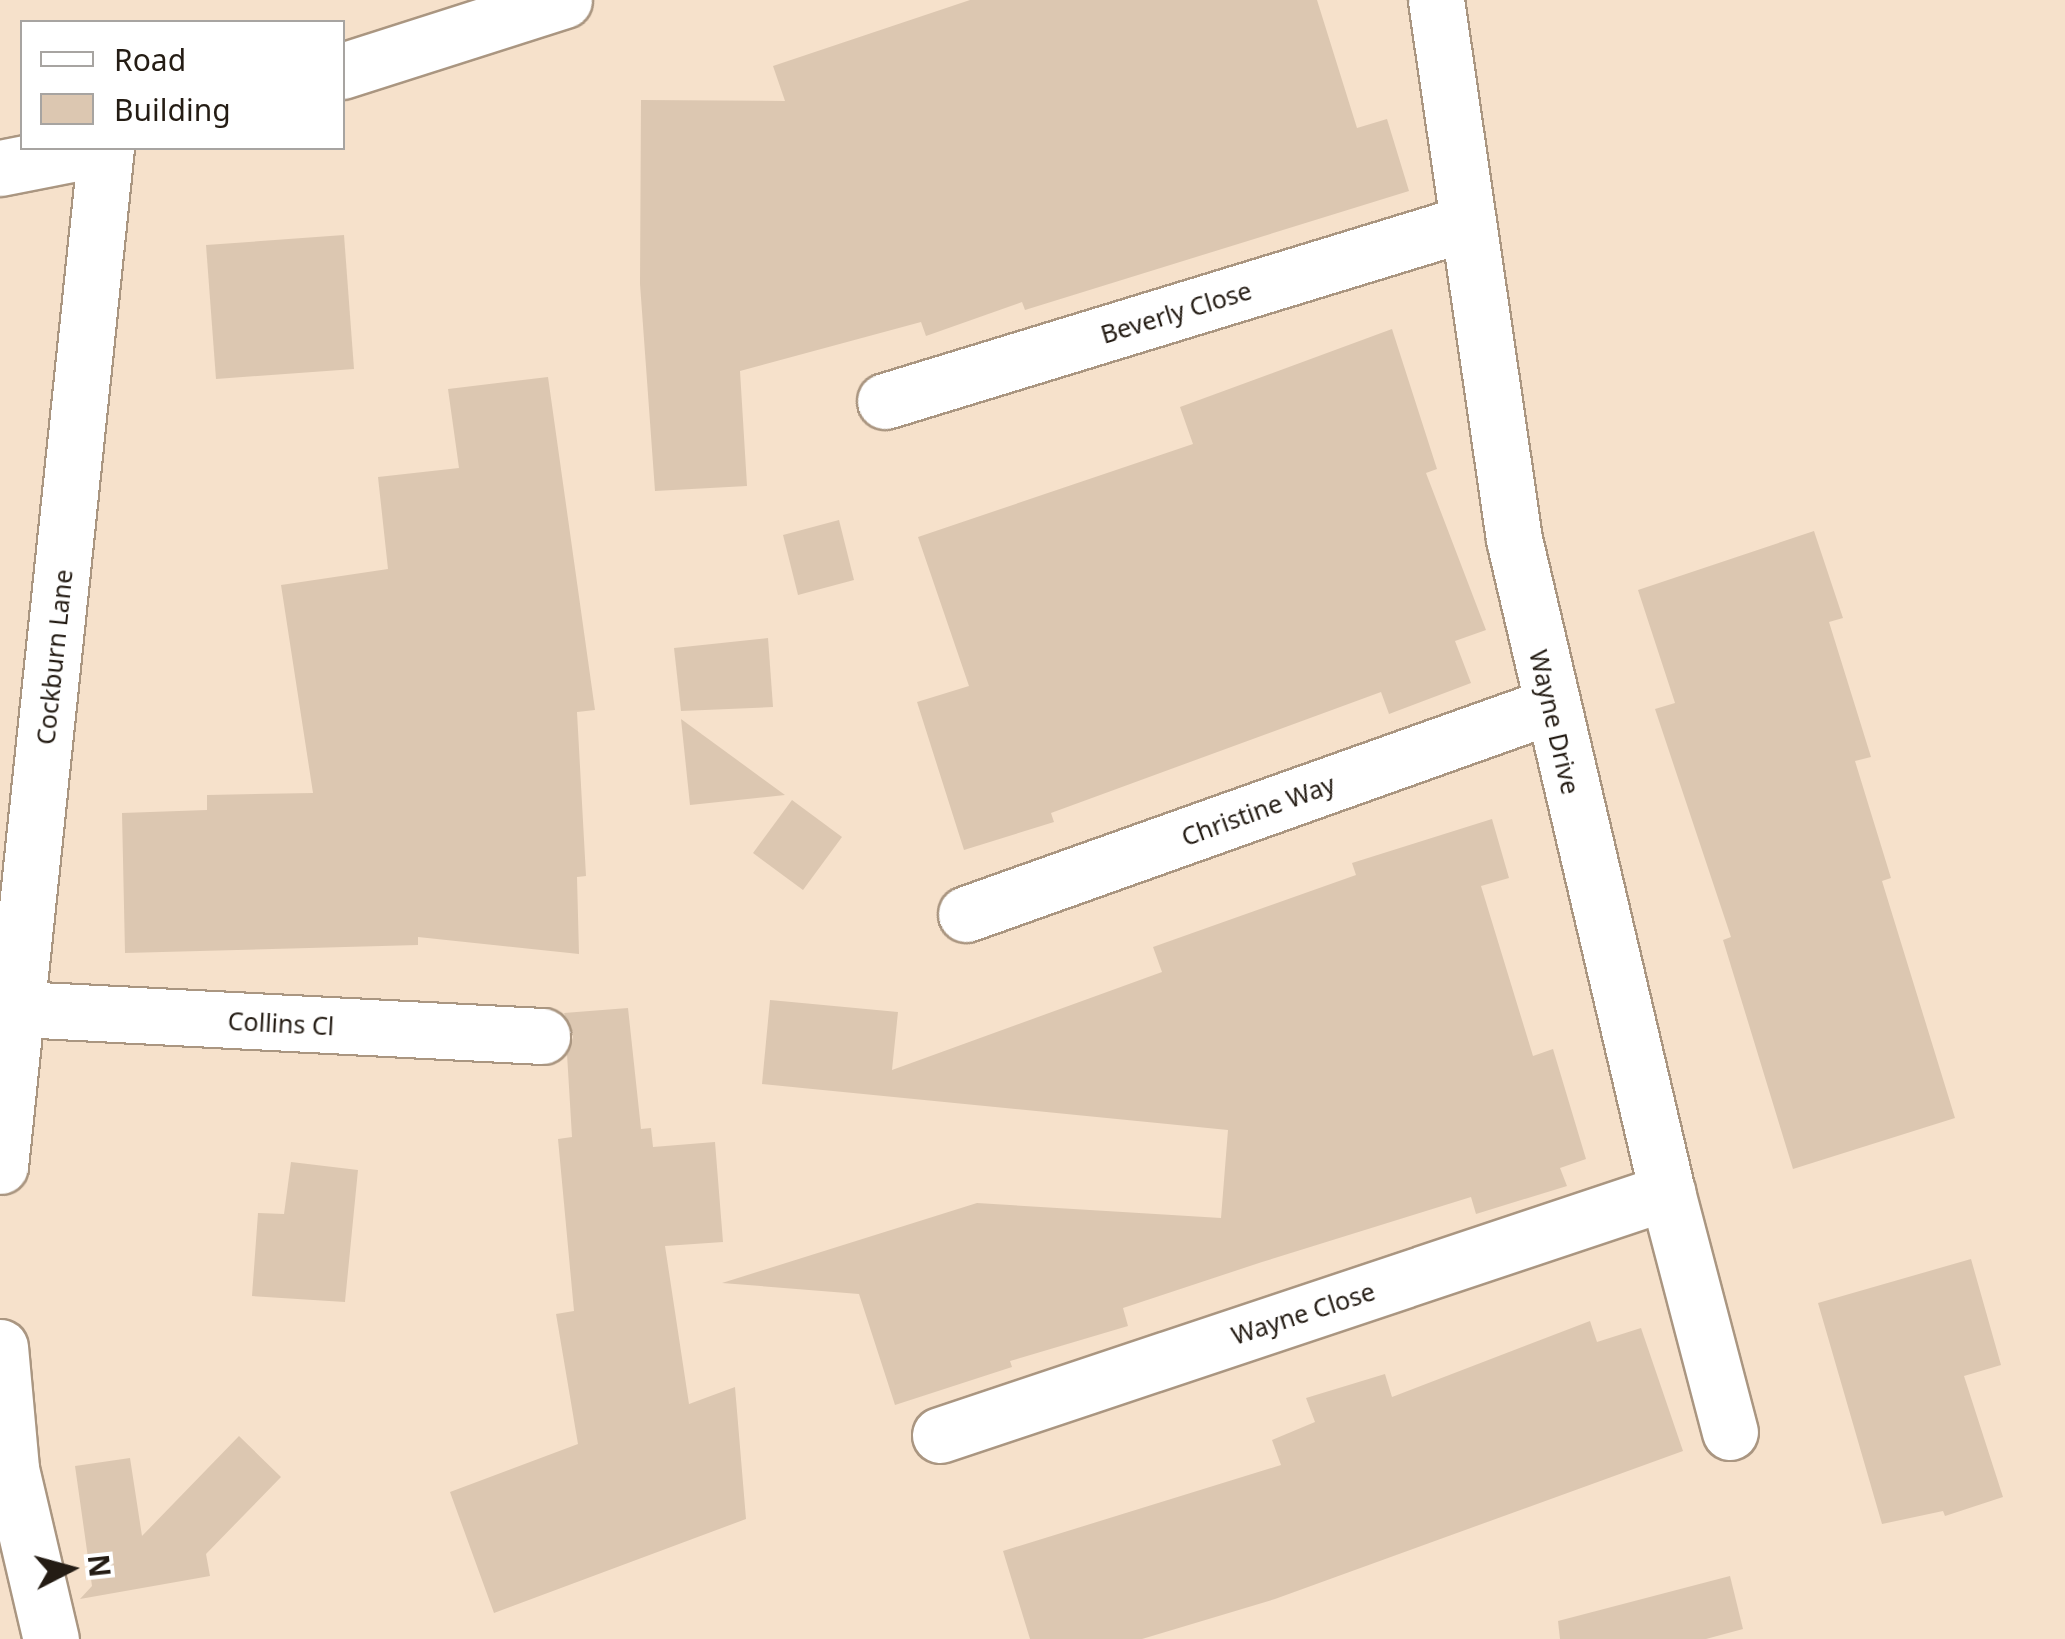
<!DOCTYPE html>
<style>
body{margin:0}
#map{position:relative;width:2065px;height:1639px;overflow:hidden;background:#f6e1cb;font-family:"Noto Sans",sans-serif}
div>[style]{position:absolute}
.building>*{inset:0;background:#dcc7b1}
.roads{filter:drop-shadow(2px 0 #aa9681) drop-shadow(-2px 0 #aa9681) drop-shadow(0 2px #aa9681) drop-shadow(0 -2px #aa9681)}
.minor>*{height:55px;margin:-27.5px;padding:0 27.5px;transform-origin:27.5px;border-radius:27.5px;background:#fff}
span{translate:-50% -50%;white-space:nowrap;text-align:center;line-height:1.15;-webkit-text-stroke:8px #fff;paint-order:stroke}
.street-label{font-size:25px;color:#241c14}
.legend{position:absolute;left:20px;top:20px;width:325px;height:130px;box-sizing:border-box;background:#fff;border:2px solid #a7a4a1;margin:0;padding:12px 18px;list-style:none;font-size:30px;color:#241c14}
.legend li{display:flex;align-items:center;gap:20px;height:50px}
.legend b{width:50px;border:2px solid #a7a4a1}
.north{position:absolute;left:20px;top:1519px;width:100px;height:100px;-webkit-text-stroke:8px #fff;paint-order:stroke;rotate:84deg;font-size:28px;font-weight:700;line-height:40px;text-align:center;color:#241c14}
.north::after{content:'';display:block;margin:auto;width:35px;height:45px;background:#241c14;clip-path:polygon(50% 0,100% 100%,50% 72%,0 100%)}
</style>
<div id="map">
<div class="building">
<i style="clip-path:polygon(970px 0,1317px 0,1357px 128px,1387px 119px,1409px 191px,1025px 310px,1022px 302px,926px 336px,921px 322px,740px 371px,747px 486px,655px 491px,640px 284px,641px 100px,785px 101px,773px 66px)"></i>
<i style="clip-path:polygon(344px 235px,354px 369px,216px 379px,206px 245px)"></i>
<i style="clip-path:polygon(1392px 329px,1437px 469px,1426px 473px,1486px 630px,1455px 641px,1471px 683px,1389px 714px,1381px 692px,1051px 813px,1054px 822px,964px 850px,917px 702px,969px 686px,918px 537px,1193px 444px,1180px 407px)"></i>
<i style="clip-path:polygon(548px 377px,595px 710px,577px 712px,586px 876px,577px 877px,579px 954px,418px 937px,418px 945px,125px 953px,122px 813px,207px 810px,207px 795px,313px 793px,281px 585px,388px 569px,378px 477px,459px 468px,448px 389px)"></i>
<i style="clip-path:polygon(839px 520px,854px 580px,798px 595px,783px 535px)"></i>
<i style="clip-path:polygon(1814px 531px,1843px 618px,1829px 622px,1871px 757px,1855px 761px,1891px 878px,1882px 881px,1955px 1118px,1793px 1169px,1723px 940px,1731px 937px,1655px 709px,1675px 703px,1638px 590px)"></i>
<i style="clip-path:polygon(768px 638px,773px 707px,681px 711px,674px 648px)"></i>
<i style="clip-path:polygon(681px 719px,785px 795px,690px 805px)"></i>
<i style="clip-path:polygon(792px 800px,842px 837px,803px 890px,753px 853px)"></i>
<i style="clip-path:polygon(1492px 819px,1509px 878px,1481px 886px,1533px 1056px,1553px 1049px,1586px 1159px,1560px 1168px,1567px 1186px,1476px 1214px,1471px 1197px,1262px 1262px,1123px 1308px,1128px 1326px,1010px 1361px,1012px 1367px,895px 1405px,859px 1294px,722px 1283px,977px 1203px,1221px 1218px,1228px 1130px,762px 1084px,770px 1000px,898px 1012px,892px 1070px,1162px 972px,1153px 947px,1356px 875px,1352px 863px)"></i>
<i style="clip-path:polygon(628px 1008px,641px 1129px,651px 1128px,653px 1147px,715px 1142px,723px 1242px,665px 1246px,689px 1404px,735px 1387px,746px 1519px,494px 1613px,450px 1492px,578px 1444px,556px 1314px,574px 1311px,558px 1139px,572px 1137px,567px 1054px,573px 1037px,564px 1013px)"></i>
<i style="clip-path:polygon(291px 1162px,358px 1170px,345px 1302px,252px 1296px,258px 1213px,284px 1214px)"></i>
<i style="clip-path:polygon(1971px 1259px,2001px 1365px,1964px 1376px,2003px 1497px,1945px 1516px,1943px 1511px,1882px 1524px,1818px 1303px)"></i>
<i style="clip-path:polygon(1590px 1321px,1597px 1342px,1641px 1328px,1683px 1451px,1275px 1599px,1142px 1639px,1030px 1639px,1003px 1551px,1281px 1465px,1272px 1440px,1315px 1422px,1306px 1398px,1385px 1374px,1392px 1397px)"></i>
<i style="clip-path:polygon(239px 1436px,281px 1477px,206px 1554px,210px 1576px,80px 1599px,92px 1586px,75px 1466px,130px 1458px,142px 1536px)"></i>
<i style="clip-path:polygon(1730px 1576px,1743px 1629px,1706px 1639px,1560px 1639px,1558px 1621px)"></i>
</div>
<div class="roads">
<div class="minor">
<i style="left:1436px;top:0;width:545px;rotate:81.77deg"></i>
<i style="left:1514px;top:539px;width:671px;rotate:76.81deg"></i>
<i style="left:1667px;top:1192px;width:248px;rotate:75.3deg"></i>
<i style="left:342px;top:71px;width:233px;rotate:-17.7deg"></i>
<i style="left:0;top:168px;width:103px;rotate:-11.2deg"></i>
<i style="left:885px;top:401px;width:609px;rotate:-17.01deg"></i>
<i style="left:966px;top:914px;width:620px;rotate:-19.6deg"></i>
<i style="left:20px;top:1009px;width:523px;rotate:2.96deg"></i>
<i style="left:0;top:1166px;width:1024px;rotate:-84.06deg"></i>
<i style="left:0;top:1347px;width:122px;rotate:84.8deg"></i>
<i style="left:11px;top:1469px;width:175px;rotate:76.8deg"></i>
<i style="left:940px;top:1435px;width:767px;rotate:-18.48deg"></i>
</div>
</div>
<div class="street-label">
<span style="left:1176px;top:312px;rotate:-17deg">Beverly Close</span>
<span style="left:54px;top:657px;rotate:-84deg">Cockburn Lane</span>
<span style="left:1555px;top:722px;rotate:77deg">Wayne Drive</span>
<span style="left:1258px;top:810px;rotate:-20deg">Christine Way</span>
<span style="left:281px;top:1023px;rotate:3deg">Collins Cl</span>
<span style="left:1303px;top:1313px;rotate:-18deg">Wayne Close</span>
</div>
<ul class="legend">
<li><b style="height:12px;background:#fff"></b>Road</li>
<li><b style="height:28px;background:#dcc7b1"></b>Building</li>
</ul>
<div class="north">N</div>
</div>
